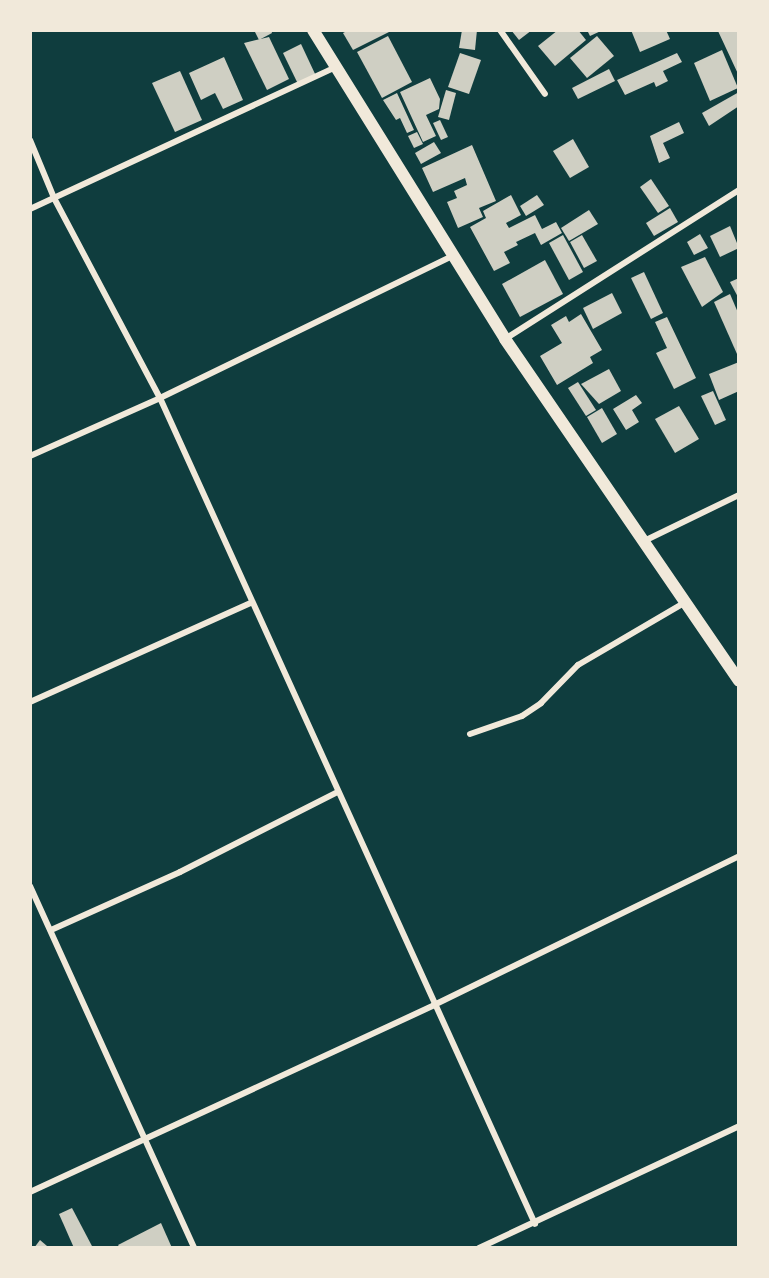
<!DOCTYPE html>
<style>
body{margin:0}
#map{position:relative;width:769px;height:1278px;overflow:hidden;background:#0f3d3e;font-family:"PT Serif",serif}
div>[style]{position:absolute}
.building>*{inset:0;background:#cfcfc3}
.minor>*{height:6px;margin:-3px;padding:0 3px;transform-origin:3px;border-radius:3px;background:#f1e9da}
.secondary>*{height:12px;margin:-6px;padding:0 6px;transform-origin:6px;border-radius:6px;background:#f1e9da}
span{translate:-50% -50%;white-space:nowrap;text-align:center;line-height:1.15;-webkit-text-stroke:4.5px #f1e9da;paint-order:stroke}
.frame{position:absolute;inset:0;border:32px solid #f1e9da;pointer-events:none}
</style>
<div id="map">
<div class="building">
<i style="clip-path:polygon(254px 30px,271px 30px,272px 33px,259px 40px)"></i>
<i style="clip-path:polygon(349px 30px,393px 30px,353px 50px,343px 33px)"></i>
<i style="clip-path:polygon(462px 30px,477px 30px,475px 50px,459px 48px)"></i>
<i style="clip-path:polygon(511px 30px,532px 30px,519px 40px)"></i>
<i style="clip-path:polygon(558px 30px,578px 30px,586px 40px,555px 66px,538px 46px)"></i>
<i style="clip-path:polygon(587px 30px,603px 30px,590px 36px)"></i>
<i style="clip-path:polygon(631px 30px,666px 30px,670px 39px,640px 52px)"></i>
<i style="clip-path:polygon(719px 30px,739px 32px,739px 76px,718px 31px)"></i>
<i style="clip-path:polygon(388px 36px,412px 82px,382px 98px,357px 52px)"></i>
<i style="clip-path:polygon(597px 36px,614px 56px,587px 78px,570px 58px)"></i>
<i style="clip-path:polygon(269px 37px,289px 79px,267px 90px,244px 43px)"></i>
<i style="clip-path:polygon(301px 44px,316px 76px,298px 84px,283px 53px)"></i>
<i style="clip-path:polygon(722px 50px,738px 88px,710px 101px,694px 63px)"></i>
<i style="clip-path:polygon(460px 53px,481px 60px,469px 94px,448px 87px)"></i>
<i style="clip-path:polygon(677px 53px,682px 62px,663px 71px,668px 81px,656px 87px,654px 82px,625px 95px,617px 80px)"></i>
<i style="clip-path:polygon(224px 57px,243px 100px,223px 109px,215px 93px,201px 100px,189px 73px)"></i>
<i style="clip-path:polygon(609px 69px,615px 81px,578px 99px,572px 88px)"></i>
<i style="clip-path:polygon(180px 71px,202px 120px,175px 132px,152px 83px)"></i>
<i style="clip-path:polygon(430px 78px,440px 99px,439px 109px,426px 115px,436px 136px,423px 142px,400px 92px)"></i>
<i style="clip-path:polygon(446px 90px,456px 93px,449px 120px,438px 117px)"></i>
<i style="clip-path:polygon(739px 92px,739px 106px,709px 126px,702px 113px)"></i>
<i style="clip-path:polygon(397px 93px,414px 130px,407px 133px,400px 118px,396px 120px,383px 100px)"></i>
<i style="clip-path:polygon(440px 120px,448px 137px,441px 140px,433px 123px)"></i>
<i style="clip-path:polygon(679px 122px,684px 133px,663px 143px,670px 158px,659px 163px,650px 136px)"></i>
<i style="clip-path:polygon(417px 132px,423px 144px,414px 148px,408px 136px)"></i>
<i style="clip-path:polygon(573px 139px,589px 167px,570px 178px,553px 151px)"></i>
<i style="clip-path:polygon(434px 142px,441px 153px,421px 164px,415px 153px)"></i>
<i style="clip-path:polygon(472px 145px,496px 201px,479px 208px,483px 217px,458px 228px,447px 202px,457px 198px,454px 191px,467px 185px,465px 178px,433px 192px,422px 168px)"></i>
<i style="clip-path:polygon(651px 179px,669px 206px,658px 213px,640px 187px)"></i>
<i style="clip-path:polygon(511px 195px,521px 215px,506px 223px,509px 228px,535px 215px,542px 229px,556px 222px,562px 233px,541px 245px,535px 233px,516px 242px,518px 245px,504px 252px,510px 263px,494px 271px,470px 227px,486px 218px,483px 211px)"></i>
<i style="clip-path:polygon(537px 195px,544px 205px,526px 216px,520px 206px)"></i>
<i style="clip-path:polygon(670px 208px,678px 222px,654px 236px,646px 223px)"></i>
<i style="clip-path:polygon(589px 210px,598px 224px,569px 241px,561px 228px)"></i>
<i style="clip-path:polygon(730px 226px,739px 248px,720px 257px,710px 236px)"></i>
<i style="clip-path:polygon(700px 234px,708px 248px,694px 255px,687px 242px)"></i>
<i style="clip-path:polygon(563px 235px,583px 272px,569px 280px,549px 243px)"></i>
<i style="clip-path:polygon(582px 235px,597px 261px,584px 268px,570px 242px)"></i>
<i style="clip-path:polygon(705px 257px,723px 292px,702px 307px,681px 267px)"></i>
<i style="clip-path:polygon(545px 260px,563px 294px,520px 317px,502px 284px)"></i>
<i style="clip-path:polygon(644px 272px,663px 313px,651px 319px,631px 278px)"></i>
<i style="clip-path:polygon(739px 278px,739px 299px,730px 282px)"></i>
<i style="clip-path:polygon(612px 293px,622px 313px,593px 329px,583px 308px)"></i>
<i style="clip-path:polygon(730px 294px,739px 315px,737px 354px,714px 302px)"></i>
<i style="clip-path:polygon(581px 314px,602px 350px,590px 357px,593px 363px,557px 385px,540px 356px,562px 343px,551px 325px,566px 316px,569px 322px)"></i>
<i style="clip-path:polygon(667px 317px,696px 378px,674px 389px,656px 353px,667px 348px,655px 322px)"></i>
<i style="clip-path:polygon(739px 362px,739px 391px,719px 400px,709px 374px)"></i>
<i style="clip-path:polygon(609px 369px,621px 391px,599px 404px,581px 384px)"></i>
<i style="clip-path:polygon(578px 382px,596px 410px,586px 416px,568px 388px)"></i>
<i style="clip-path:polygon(713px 391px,726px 420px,715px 425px,701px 396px)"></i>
<i style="clip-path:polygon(636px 395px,642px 403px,632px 410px,639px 422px,626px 430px,613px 409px)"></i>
<i style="clip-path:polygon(679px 406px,699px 439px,675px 453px,655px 419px)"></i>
<i style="clip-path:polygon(602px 408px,617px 434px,602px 443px,587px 417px)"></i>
<i style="clip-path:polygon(72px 1208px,93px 1248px,74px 1248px,59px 1214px)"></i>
<i style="clip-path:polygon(161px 1223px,172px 1248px,120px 1248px,118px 1245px)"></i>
<i style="clip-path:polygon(40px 1240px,47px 1246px,48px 1248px,34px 1248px)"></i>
</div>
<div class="minor">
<i style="left:500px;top:30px;width:78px;rotate:54.9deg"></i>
<i style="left:30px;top:140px;width:63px;rotate:67.5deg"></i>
<i style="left:54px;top:198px;width:226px;rotate:62.1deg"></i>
<i style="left:160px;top:398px;width:907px;rotate:65.58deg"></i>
<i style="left:30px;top:209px;width:337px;rotate:-24.9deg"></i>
<i style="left:505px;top:339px;width:277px;rotate:-32.5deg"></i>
<i style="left:30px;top:456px;width:142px;rotate:-24deg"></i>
<i style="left:160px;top:398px;width:326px;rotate:-25.9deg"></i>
<i style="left:642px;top:542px;width:108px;rotate:-25.9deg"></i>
<i style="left:30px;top:702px;width:243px;rotate:-24.2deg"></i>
<i style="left:470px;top:734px;width:55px;rotate:-19.1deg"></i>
<i style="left:522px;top:716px;width:23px;rotate:-34deg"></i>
<i style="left:541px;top:703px;width:53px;rotate:-45.8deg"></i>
<i style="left:578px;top:665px;width:123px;rotate:-30.3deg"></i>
<i style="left:30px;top:886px;width:397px;rotate:65.6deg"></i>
<i style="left:51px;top:930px;width:141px;rotate:-24.2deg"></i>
<i style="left:180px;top:872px;width:177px;rotate:-26.9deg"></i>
<i style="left:30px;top:1192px;width:445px;rotate:-24.8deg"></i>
<i style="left:434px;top:1005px;width:339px;rotate:-26deg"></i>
<i style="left:479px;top:1248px;width:287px;rotate:-25.1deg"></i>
</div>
<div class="secondary">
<i style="left:313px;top:30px;width:364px;rotate:58.1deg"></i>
<i style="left:505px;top:339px;width:414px;rotate:55.6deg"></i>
</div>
<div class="frame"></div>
</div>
